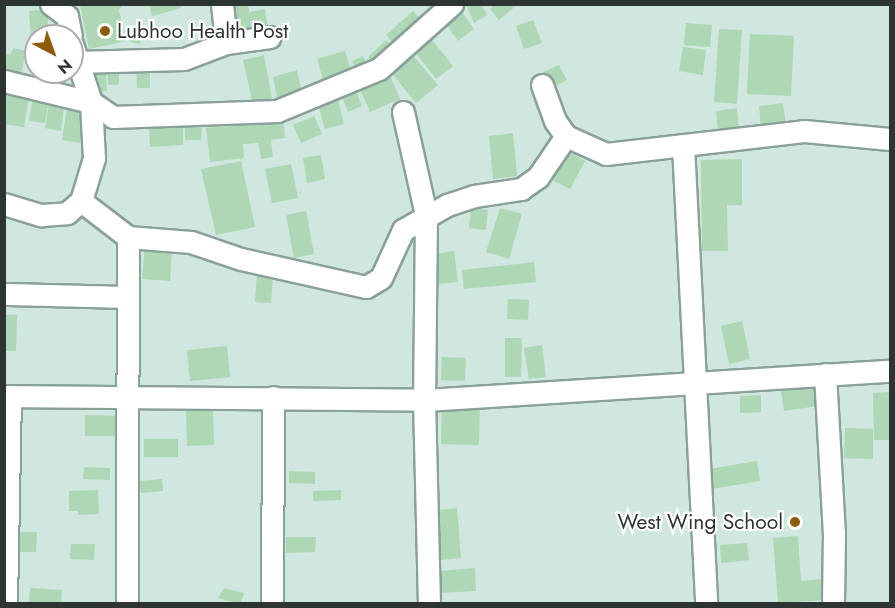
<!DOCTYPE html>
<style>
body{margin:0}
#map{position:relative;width:895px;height:608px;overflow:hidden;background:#cfe7de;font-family:Jost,sans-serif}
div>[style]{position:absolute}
.building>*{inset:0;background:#add7b5}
.roads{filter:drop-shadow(2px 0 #8aa198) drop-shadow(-2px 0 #8aa198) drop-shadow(0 2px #8aa198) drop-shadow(0 -2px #8aa198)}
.minor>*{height:21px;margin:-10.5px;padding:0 10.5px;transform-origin:10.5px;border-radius:10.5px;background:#fff}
.dots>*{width:16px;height:16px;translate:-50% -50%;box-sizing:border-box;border:3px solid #fff;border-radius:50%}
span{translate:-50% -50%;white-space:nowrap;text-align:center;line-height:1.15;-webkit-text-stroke:4.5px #fff;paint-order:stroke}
.poi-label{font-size:21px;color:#2c3532}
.left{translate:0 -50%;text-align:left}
.right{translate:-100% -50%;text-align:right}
.frame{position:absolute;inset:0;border:6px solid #2c3532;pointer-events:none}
.north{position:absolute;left:24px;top:24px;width:60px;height:60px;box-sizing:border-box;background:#fff;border:2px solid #abaead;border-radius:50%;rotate:139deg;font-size:16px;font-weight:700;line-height:24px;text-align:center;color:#2c3532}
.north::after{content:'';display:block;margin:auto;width:21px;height:27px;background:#8e5b0a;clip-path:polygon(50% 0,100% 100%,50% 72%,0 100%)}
</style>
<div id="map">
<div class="building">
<i style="clip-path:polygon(149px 4px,180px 4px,181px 8px,152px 16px)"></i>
<i style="clip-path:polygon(229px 4px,248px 4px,249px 12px,265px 9px,268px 29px,253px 31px,250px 20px,252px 32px,232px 36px)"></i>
<i style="clip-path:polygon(466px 4px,481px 4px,487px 15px,474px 23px)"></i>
<i style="clip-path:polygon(495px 4px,518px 4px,499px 20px,490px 9px)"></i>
<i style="clip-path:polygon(80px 5px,122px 5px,119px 10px,126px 41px,89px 49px)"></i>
<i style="clip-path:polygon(47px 9px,49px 34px,31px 38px,29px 11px)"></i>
<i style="clip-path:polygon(413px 11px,425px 24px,398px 48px,386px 35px)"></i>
<i style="clip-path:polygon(461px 11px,474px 29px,458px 41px,445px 22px)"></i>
<i style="clip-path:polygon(533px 20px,542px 43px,524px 49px,516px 26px)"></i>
<i style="clip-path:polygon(686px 23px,712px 25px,710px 47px,684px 45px)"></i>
<i style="clip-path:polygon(719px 29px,742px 30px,737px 104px,714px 102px)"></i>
<i style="clip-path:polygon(132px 31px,142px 33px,140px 44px,130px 42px)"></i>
<i style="clip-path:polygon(750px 34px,794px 36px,791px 96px,747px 94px)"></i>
<i style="clip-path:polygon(429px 36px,453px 66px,436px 79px,413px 49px)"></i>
<i style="clip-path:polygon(386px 40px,395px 50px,377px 67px,368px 57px)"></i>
<i style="clip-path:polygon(683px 47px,706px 50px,703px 75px,679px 71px)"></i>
<i style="clip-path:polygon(13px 48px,26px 51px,20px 79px,4px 77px,4px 54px,11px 54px)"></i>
<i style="clip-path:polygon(345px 51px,353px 77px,325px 86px,317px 59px)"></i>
<i style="clip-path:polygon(410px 52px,438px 85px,416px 103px,388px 69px)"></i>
<i style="clip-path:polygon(264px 55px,273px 105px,254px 109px,243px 60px)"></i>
<i style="clip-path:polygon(363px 56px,367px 65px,356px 70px,352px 61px)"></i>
<i style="clip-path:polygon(105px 64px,107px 91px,96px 92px,95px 65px)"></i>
<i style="clip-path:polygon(107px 64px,119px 64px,119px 85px,108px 85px)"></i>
<i style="clip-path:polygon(559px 65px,567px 80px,548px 90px,539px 74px)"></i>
<i style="clip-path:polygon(136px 67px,150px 67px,150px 88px,137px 88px)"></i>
<i style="clip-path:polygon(297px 70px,302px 94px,278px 103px,273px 77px)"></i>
<i style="clip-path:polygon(59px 72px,67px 72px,65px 90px,40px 86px,41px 76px,57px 82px)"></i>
<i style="clip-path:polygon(389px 73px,400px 99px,370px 112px,359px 87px)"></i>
<i style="clip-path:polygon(4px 87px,30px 91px,24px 127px,4px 124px)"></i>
<i style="clip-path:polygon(355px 88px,362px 106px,348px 112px,341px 94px)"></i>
<i style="clip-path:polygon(33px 95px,49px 98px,45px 123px,29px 121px)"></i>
<i style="clip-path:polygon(50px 98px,65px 100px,61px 131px,45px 128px)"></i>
<i style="clip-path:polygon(338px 100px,344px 124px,325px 129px,318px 105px)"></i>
<i style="clip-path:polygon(68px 101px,87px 104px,81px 143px,62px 140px)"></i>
<i style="clip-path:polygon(783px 103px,786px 124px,761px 127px,759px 106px)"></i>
<i style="clip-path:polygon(737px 108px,739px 130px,718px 132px,716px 111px)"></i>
<i style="clip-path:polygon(314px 116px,322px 134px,301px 143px,293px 125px)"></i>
<i style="clip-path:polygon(283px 119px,285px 138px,271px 140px,273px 157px,261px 159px,258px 143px,243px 144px,244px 158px,210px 162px,206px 128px)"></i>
<i style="clip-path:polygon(185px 121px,202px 122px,201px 140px,185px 140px)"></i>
<i style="clip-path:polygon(183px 122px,183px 145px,150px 147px,149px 123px)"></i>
<i style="clip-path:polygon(513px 133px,517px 176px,493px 179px,489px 136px)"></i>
<i style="clip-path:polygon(565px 150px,585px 161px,570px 189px,550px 179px)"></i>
<i style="clip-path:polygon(321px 155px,325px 179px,307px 183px,303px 158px)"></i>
<i style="clip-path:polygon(742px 159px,742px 205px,727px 205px,728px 251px,702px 251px,701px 160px)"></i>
<i style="clip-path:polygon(241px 161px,255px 227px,216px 235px,201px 169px)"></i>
<i style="clip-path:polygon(291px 164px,298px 198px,272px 203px,265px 169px)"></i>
<i style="clip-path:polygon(471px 208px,488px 210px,486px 230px,469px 228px)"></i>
<i style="clip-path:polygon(500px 208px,522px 214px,509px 259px,486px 252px)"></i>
<i style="clip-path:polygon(306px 211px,314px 254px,294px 258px,286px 215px)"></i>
<i style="clip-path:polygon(145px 245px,172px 247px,170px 281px,142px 279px)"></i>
<i style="clip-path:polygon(454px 251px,458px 282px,439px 284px,435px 254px)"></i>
<i style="clip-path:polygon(534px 262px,536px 282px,464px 289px,462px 270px)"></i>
<i style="clip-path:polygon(257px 274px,273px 275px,271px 303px,255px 302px)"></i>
<i style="clip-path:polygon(508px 299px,529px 300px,528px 320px,507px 319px)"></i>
<i style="clip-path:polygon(4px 315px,17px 315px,16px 351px,4px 351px)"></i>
<i style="clip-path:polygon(742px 321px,750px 359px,729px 364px,721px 326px)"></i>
<i style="clip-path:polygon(505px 338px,522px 338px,521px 377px,505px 377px)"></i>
<i style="clip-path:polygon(542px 345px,546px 377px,529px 379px,524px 348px)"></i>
<i style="clip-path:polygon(227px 346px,230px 377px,190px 381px,187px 350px)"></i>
<i style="clip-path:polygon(442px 357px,466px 358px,465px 381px,441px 380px)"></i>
<i style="clip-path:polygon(816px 386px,818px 406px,784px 411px,781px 391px)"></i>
<i style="clip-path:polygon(890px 392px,890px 440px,874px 440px,873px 393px)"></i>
<i style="clip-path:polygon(761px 395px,761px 412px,740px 413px,740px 396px)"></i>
<i style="clip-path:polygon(442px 404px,480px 405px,479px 445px,441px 444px)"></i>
<i style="clip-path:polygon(213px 408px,214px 445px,187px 446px,186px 409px)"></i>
<i style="clip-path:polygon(85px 415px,121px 416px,121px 436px,85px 436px)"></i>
<i style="clip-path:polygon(845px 428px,873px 429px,873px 459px,844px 458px)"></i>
<i style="clip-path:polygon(144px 439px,178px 439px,178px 457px,144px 457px)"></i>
<i style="clip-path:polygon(757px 461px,760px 481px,712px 489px,709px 469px)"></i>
<i style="clip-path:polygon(84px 467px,110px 468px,110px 480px,83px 479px)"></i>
<i style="clip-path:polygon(289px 471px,315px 472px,315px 484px,289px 483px)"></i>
<i style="clip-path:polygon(162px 479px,163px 491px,141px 493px,140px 481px)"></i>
<i style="clip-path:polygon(98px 490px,99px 514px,78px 515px,78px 511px,69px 511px,69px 491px)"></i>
<i style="clip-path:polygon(341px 490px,341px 500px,313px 501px,313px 491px)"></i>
<i style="clip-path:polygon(457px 508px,461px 558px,441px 560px,437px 510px)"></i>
<i style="clip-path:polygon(13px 532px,37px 532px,36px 552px,13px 552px)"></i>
<i style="clip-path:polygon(798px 536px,801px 581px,825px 579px,826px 600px,778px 603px,773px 538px)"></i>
<i style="clip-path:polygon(286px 537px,316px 537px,315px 552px,286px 553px)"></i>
<i style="clip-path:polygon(747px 543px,749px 560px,721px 563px,720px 545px)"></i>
<i style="clip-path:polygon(71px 544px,95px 544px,94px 560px,70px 559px)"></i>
<i style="clip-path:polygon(475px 568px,476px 591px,440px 593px,439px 571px)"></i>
<i style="clip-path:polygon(30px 588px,62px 590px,61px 604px,29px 604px)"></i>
<i style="clip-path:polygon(224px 588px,244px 593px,240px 604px,218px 598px)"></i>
</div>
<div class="roads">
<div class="minor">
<i style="left:51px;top:4px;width:20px;rotate:37deg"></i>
<i style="left:67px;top:16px;width:20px;rotate:79deg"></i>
<i style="left:222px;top:4px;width:39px;rotate:84deg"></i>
<i style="left:76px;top:62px;width:108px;rotate:-1.6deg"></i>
<i style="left:184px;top:59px;width:45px;rotate:-20.9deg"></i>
<i style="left:226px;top:43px;width:44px;rotate:-7.8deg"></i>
<i style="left:4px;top:81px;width:89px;rotate:13.6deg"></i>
<i style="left:91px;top:102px;width:27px;rotate:34deg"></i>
<i style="left:113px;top:117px;width:164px;rotate:-2.1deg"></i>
<i style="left:277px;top:111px;width:110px;rotate:-22.4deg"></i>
<i style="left:379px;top:69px;width:98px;rotate:-41.7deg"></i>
<i style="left:542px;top:85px;width:38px;rotate:70deg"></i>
<i style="left:555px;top:121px;width:19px;rotate:54deg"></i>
<i style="left:566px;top:136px;width:44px;rotate:24.2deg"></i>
<i style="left:606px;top:154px;width:199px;rotate:-6.6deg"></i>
<i style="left:804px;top:131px;width:86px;rotate:5.3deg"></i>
<i style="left:403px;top:112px;width:106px;rotate:77.4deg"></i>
<i style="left:426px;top:215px;width:185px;rotate:90.6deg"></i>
<i style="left:424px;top:400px;width:204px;rotate:88.6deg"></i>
<i style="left:683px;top:145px;width:460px;rotate:87.1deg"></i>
<i style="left:81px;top:201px;width:59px;rotate:37.5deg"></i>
<i style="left:128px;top:237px;width:367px;rotate:90.2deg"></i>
<i style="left:4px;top:204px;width:39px;rotate:17deg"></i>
<i style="left:41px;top:215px;width:26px;rotate:-4deg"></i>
<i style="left:67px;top:213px;width:18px;rotate:-41deg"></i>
<i style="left:81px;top:201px;width:45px;rotate:-73.2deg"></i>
<i style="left:94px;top:158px;width:56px;rotate:-93.1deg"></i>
<i style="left:91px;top:102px;width:61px;rotate:-108.1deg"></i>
<i style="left:128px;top:237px;width:63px;rotate:4.5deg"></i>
<i style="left:191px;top:242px;width:53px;rotate:18.8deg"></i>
<i style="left:241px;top:259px;width:128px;rotate:12.6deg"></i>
<i style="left:366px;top:287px;width:17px;rotate:-31deg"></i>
<i style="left:381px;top:278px;width:53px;rotate:-65.4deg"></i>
<i style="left:403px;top:230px;width:51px;rotate:-29.6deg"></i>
<i style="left:447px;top:205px;width:28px;rotate:-18deg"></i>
<i style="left:474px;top:196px;width:48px;rotate:-8.5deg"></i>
<i style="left:521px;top:189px;width:21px;rotate:-35deg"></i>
<i style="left:538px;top:177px;width:50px;rotate:-55.7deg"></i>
<i style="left:4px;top:294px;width:123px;rotate:1.4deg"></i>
<i style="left:825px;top:374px;width:159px;rotate:86.8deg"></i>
<i style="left:834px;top:533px;width:71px;rotate:90.8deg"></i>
<i style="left:4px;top:396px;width:420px;rotate:0.5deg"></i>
<i style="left:424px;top:400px;width:467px;rotate:-3.6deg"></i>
<i style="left:6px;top:604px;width:208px;rotate:-88.9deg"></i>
<i style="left:272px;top:604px;width:207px;rotate:-89.7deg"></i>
</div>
</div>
<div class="dots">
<i style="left:105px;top:31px;background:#8e5b0a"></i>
<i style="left:795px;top:522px;background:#8e5b0a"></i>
</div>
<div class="poi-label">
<span class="left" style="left:117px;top:31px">Lubhoo Health Post</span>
<span class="right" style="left:783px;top:522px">West Wing School</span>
</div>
<div class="frame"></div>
<div class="north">N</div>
</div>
